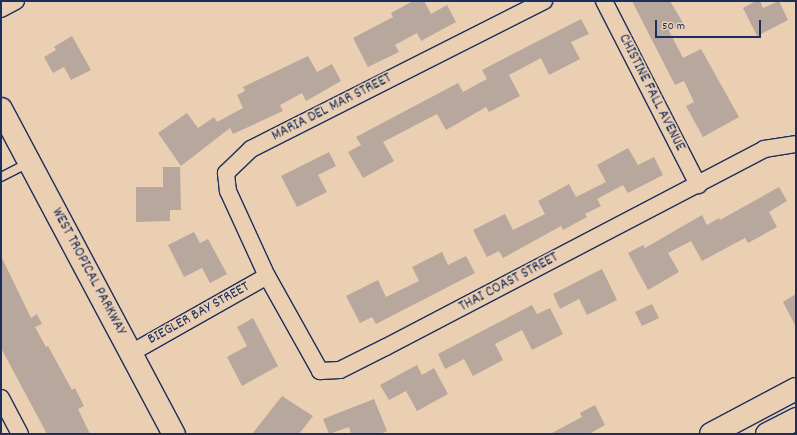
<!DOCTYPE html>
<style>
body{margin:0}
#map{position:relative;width:797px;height:435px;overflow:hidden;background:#ebcfb2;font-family:Dekko,sans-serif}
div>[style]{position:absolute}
.building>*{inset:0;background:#b7a79d}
.roads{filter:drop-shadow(1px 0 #1b2f5e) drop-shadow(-1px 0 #1b2f5e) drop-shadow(0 1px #1b2f5e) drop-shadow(0 -1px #1b2f5e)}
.service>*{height:8px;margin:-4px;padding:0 4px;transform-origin:4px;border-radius:4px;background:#ebcfb2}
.minor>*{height:16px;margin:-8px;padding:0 8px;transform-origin:8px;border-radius:8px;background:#ebcfb2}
.secondary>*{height:22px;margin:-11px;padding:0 11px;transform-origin:11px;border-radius:11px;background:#ebcfb2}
span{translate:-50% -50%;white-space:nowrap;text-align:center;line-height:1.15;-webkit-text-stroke:3px #ebcfb2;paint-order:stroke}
.street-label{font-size:15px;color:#1b2f5e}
.frame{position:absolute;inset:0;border:2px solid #1b2f5e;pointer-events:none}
.scale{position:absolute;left:655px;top:20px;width:106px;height:18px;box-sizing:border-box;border:2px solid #1b2f5e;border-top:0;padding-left:5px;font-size:12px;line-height:14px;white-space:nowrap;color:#1b2f5e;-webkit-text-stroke:3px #ebcfb2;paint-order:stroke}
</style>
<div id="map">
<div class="building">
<i style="clip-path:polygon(413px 1px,424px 1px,431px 14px,447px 5px,456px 22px,421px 41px,417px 33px,395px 45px,399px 52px,368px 67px,353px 38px,393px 17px,391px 13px)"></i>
<i style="clip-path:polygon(632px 1px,670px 1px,683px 23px,669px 31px,683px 58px,701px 49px,739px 117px,703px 137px,686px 106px,694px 102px,684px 81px,675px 85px)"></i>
<i style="clip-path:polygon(756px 1px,760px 1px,763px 8px,779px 1px,788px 20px,757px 36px,743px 8px)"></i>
<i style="clip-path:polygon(581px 19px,589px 34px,571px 42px,580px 59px,549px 75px,541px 58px,509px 75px,520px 96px,489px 112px,486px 107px,446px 130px,437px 114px,383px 142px,394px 161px,363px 178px,348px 152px,361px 145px,356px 137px,458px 83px,463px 92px,487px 79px,482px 70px)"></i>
<i style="clip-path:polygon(72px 36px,91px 70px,71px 80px,64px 67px,53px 73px,44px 57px,56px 50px,54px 47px)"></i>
<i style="clip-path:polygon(308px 56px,317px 72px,332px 64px,341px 81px,306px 101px,302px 93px,280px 105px,283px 111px,233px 134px,230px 128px,181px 166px,158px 133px,187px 113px,198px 128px,214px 117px,217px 122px,243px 108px,237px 95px,245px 91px,243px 87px)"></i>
<i style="clip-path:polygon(628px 148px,638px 165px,654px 157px,663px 175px,628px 193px,623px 185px,597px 199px,601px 206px,585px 214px,587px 217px,563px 230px,561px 226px,503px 258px,499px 251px,487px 257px,473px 230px,505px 214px,513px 230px,545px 214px,538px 201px,569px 184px,576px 197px,606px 182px,597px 165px)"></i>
<i style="clip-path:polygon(329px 152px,336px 166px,318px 175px,327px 192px,297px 207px,281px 176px)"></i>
<i style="clip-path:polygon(163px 167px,180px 167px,181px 210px,170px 210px,170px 221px,136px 222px,136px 187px,163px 187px)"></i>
<i style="clip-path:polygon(779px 187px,787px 201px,769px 212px,777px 227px,748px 243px,745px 238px,702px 261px,691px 241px,668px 253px,679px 272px,648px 290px,628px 253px,643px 245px,645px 248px,702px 215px,707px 225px,719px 218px,720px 220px)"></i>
<i style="clip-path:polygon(194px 232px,200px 243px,208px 239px,227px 274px,210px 283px,202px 268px,184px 277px,168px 245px)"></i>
<i style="clip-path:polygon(442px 252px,448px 265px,466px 256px,475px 273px,376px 324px,372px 317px,360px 323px,346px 296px,378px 280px,386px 297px,419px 281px,412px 267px)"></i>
<i style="clip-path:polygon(1px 256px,31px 318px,37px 314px,42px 324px,35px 327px,46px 347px,48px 346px,72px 390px,75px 388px,84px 406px,78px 409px,90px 434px,47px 434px,1px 348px)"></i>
<i style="clip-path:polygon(602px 269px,617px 300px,587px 315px,579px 299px,560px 309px,553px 294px)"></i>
<i style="clip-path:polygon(796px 294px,796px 327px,783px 302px)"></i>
<i style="clip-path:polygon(652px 304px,659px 318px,642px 326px,635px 312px)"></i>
<i style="clip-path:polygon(532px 305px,537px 314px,550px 308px,563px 334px,532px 350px,522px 330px,495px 344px,503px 360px,473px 376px,464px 359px,445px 369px,438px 354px)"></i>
<i style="clip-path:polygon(253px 318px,278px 366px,242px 386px,227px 357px,247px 346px,237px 327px)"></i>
<i style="clip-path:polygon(417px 365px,422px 375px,434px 368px,448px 394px,417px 411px,406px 391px,389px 400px,380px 385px)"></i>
<i style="clip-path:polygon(282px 396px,313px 416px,299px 434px,252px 434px)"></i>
<i style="clip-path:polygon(374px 399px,387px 431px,380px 434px,351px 434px,349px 427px,329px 434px,323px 419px)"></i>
<i style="clip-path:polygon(595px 405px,605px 425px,589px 434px,550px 434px,582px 417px,580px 413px)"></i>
</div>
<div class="roads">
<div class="service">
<i style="left:1px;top:177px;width:31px;rotate:-27deg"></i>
</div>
<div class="minor">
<i style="left:544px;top:1px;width:328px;rotate:153.2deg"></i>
<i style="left:251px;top:149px;width:35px;rotate:136deg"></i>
<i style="left:226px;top:173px;width:18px;rotate:84deg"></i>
<i style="left:228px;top:191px;width:94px;rotate:65.4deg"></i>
<i style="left:267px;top:276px;width:109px;rotate:60.8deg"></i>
<i style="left:320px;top:371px;width:20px;rotate:-3deg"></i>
<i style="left:340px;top:370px;width:51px;rotate:-26.6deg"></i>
<i style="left:386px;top:347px;width:427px;rotate:-27.6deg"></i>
<i style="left:764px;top:149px;width:30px;rotate:-9deg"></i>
<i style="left:604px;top:1px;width:207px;rotate:62.9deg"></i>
<i style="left:1px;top:9px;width:17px;rotate:-28deg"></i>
<i style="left:131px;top:353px;width:156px;rotate:-29.5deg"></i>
<i style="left:1px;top:398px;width:41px;rotate:62.2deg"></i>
</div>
<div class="secondary">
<i style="left:1px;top:109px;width:368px;rotate:62deg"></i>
<i style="left:711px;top:434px;width:96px;rotate:-27.9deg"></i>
<i style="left:767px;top:434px;width:33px;rotate:-27deg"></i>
</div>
</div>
<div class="street-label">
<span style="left:651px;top:93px;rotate:63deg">CHISTINE FALL AVENUE</span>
<span style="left:332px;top:108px;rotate:-27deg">MARIA DEL MAR STREET</span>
<span style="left:88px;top:272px;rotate:62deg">WEST TROPICAL PARKWAY</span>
<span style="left:509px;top:283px;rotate:-28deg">THAI COAST STREET</span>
<span style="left:199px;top:314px;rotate:-29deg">BIEGLER BAY STREET</span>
</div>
<div class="frame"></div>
<div class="scale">50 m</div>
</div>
